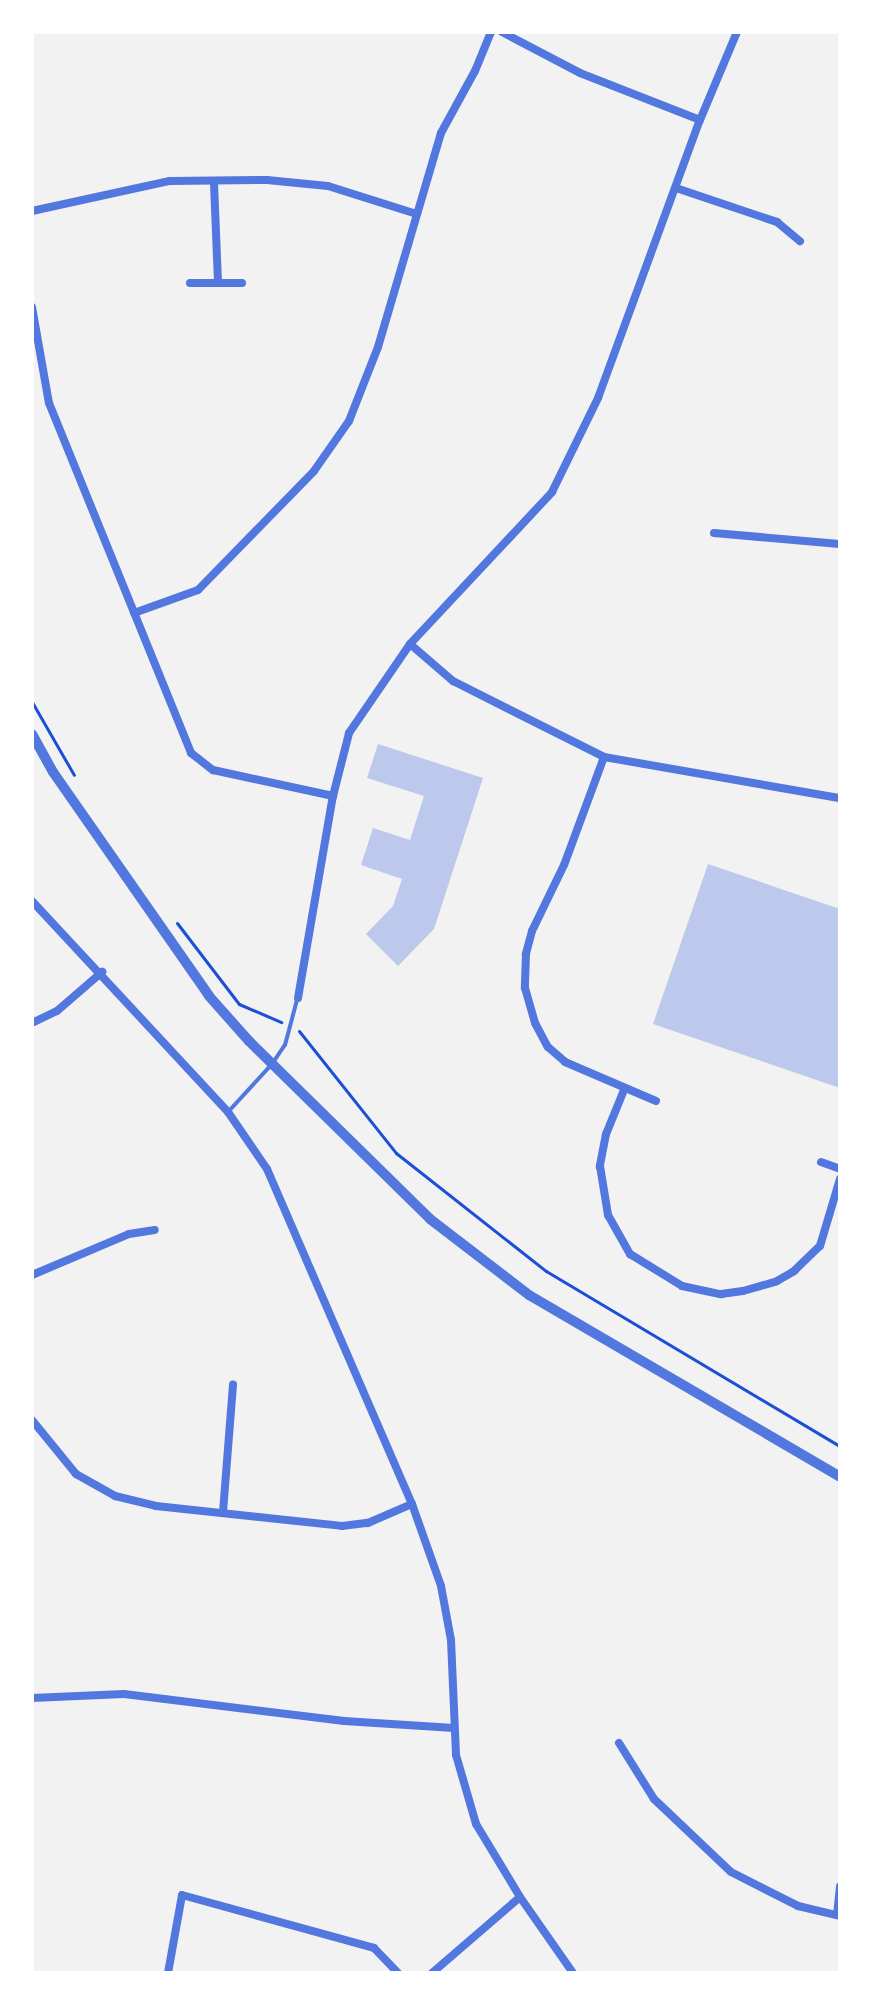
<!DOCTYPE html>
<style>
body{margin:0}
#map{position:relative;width:872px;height:2005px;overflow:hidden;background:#f2f2f2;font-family:"Varela Round",sans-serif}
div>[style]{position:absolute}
.building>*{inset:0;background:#bdc9ec}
.path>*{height:3px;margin:-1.5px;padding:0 1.5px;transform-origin:1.5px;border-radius:1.5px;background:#1d4ed8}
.service>*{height:4px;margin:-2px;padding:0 2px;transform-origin:2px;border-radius:2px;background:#5277de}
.minor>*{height:8px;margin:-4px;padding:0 4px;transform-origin:4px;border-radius:4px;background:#5277de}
.tertiary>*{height:10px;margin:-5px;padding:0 5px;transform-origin:5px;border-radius:5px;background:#5277de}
span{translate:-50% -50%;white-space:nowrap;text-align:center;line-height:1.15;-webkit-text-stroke:6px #fff;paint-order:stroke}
.frame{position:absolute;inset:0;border:34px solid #fff;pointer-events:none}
</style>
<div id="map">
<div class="building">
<i style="clip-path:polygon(378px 744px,483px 778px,434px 929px,398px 966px,366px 934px,393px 906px,402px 879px,361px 865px,373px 828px,410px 840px,424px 796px,367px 778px)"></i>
<i style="clip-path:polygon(708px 864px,840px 909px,840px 1088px,653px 1024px)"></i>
</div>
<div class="path">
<i style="left:32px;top:702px;width:84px;rotate:60.1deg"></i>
<i style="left:177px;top:923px;width:102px;rotate:52.6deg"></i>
<i style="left:239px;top:1004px;width:46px;rotate:23.2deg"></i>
<i style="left:299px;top:1031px;width:156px;rotate:51.5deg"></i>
<i style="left:396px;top:1153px;width:191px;rotate:38.2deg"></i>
<i style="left:546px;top:1271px;width:342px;rotate:30.8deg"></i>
</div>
<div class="service">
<i style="left:228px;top:1112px;width:65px;rotate:-47.5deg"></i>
<i style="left:272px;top:1064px;width:23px;rotate:-56deg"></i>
<i style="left:285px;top:1045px;width:47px;rotate:-75.1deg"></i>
</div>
<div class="minor">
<i style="left:502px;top:32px;width:88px;rotate:27.7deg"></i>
<i style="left:580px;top:73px;width:129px;rotate:21.4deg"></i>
<i style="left:214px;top:183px;width:100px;rotate:87.7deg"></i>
<i style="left:676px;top:188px;width:107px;rotate:18.6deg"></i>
<i style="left:777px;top:222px;width:30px;rotate:40deg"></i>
<i style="left:32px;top:211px;width:141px;rotate:-12.3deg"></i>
<i style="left:170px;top:181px;width:97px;rotate:-0.6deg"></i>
<i style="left:267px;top:180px;width:61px;rotate:5.6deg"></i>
<i style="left:328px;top:186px;width:93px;rotate:17.5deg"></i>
<i style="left:190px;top:283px;width:52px"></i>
<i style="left:32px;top:307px;width:97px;rotate:80deg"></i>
<i style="left:49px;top:403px;width:378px;rotate:67.9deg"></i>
<i style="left:191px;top:753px;width:28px;rotate:38deg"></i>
<i style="left:213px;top:770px;width:123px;rotate:12.2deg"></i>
<i style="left:714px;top:533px;width:126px;rotate:5deg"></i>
<i style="left:134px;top:613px;width:68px;rotate:-19.8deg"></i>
<i style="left:198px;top:590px;width:166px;rotate:-45.7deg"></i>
<i style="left:314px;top:471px;width:61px;rotate:-55deg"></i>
<i style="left:349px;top:421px;width:79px;rotate:-68.6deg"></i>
<i style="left:378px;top:347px;width:223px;rotate:-73.6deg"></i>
<i style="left:441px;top:133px;width:71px;rotate:-61.3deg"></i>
<i style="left:475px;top:71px;width:42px;rotate:-67.7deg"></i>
<i style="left:410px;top:644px;width:57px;rotate:40.7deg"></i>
<i style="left:453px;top:681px;width:169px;rotate:26.7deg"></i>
<i style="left:604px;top:757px;width:240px;rotate:9.9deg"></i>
<i style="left:604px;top:757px;width:115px;rotate:110.3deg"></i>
<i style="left:564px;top:865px;width:73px;rotate:115.9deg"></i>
<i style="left:532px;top:931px;width:24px;rotate:105deg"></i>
<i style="left:526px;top:954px;width:34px;rotate:92deg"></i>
<i style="left:525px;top:988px;width:36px;rotate:74deg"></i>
<i style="left:535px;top:1023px;width:27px;rotate:62deg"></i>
<i style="left:548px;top:1047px;width:23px;rotate:41deg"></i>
<i style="left:565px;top:1062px;width:99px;rotate:23.2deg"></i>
<i style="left:32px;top:901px;width:288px;rotate:47.1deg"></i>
<i style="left:228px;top:1112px;width:69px;rotate:55.6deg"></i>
<i style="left:267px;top:1169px;width:365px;rotate:66.6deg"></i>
<i style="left:412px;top:1504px;width:87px;rotate:70.5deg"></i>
<i style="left:441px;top:1586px;width:55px;rotate:79.5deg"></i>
<i style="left:451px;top:1640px;width:115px;rotate:87.5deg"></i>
<i style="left:456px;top:1755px;width:72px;rotate:73.8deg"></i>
<i style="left:476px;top:1824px;width:85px;rotate:58.9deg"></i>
<i style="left:520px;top:1897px;width:93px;rotate:55.1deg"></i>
<i style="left:298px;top:998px;width:205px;rotate:-80.2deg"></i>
<i style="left:333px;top:796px;width:65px;rotate:-75.7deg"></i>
<i style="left:349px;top:733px;width:108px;rotate:-55.6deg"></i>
<i style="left:410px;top:644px;width:208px;rotate:-46.9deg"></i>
<i style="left:552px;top:492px;width:105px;rotate:-63.9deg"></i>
<i style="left:598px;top:398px;width:296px;rotate:-69.9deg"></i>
<i style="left:700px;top:120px;width:95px;rotate:-67.2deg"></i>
<i style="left:32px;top:1023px;width:28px;rotate:-26deg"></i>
<i style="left:57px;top:1011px;width:60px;rotate:-40.9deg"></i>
<i style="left:624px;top:1090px;width:48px;rotate:112.2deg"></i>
<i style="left:606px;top:1134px;width:33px;rotate:101deg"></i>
<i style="left:600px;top:1166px;width:50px;rotate:80.7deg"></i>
<i style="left:608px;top:1215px;width:45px;rotate:60.6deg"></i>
<i style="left:630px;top:1254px;width:61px;rotate:31.6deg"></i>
<i style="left:682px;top:1286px;width:40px;rotate:12deg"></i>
<i style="left:721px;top:1294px;width:22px;rotate:-8deg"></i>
<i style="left:743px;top:1291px;width:35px;rotate:-16deg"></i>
<i style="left:777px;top:1281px;width:20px;rotate:-30deg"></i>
<i style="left:794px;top:1271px;width:36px;rotate:-44deg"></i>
<i style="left:820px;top:1246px;width:70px;rotate:-73.4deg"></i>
<i style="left:821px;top:1162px;width:20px;rotate:20deg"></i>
<i style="left:32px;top:1275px;width:105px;rotate:-22.9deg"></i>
<i style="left:129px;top:1234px;width:26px;rotate:-9deg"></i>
<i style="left:32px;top:1420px;width:70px;rotate:50.8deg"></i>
<i style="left:76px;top:1474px;width:45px;rotate:29.4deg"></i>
<i style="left:115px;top:1496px;width:42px;rotate:13.7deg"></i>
<i style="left:156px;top:1506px;width:187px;rotate:6.1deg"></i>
<i style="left:342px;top:1526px;width:26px;rotate:-7deg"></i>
<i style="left:368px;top:1523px;width:48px;rotate:-23.4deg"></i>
<i style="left:223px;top:1512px;width:128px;rotate:-85.5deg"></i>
<i style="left:32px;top:1698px;width:92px;rotate:-2.5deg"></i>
<i style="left:124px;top:1694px;width:222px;rotate:7deg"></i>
<i style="left:344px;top:1721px;width:110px;rotate:3.6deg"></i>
<i style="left:619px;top:1743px;width:66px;rotate:58deg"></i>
<i style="left:654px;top:1799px;width:106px;rotate:43.5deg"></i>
<i style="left:731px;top:1872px;width:75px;rotate:26.9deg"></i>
<i style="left:798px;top:1906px;width:43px;rotate:13.4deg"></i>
<i style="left:837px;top:1915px;width:29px;rotate:-84deg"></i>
<i style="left:168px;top:1973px;width:79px;rotate:-79.8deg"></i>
<i style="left:182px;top:1895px;width:199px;rotate:15.4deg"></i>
<i style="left:374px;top:1948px;width:35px;rotate:46deg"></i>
<i style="left:432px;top:1973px;width:116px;rotate:-40.8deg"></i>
</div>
<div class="tertiary">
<i style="left:32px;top:734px;width:43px;rotate:61.1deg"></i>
<i style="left:53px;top:772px;width:273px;rotate:55.1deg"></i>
<i style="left:209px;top:996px;width:60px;rotate:48.4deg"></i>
<i style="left:249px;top:1041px;width:254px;rotate:44.5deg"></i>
<i style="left:430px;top:1219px;width:125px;rotate:37.5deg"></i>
<i style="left:529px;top:1295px;width:360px;rotate:30.3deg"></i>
</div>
<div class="frame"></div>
</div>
